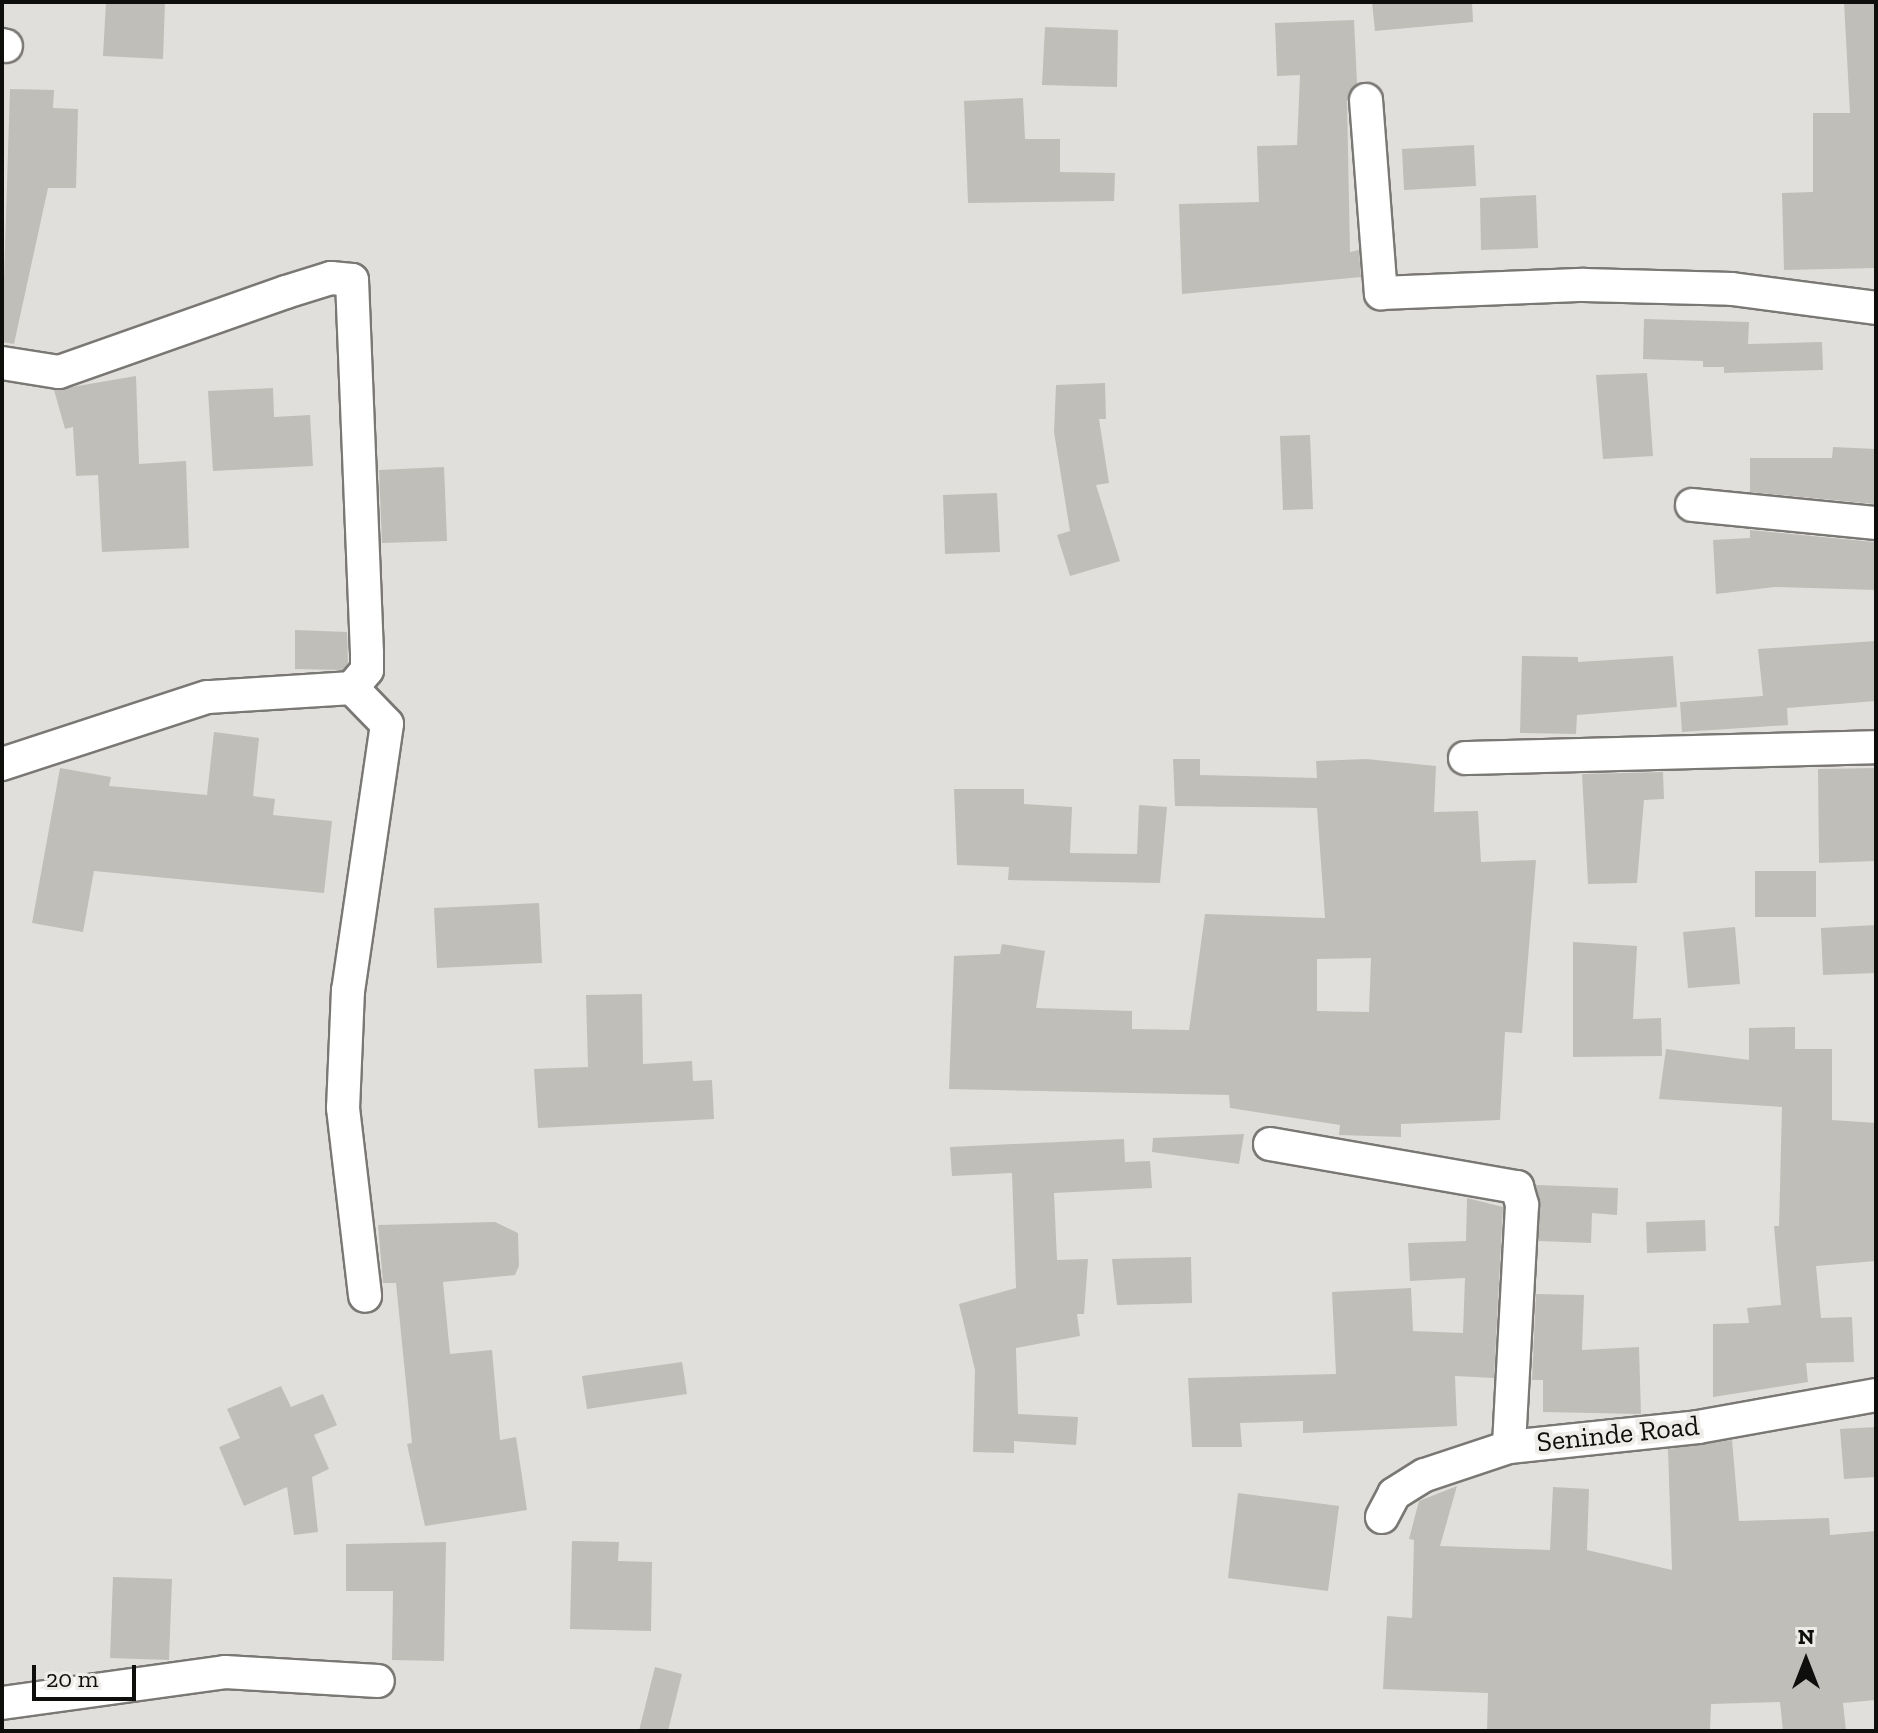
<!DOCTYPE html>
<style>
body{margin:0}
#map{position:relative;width:1878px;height:1733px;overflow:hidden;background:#e1dfdb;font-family:"Zilla Slab",serif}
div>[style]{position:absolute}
.building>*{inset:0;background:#c0beb9}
.roads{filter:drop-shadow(2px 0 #7a7874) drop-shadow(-2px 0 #7a7874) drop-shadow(0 2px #7a7874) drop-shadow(0 -2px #7a7874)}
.street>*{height:32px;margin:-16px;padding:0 16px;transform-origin:16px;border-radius:16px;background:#fff}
span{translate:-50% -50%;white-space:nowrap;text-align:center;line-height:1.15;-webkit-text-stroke:8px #eeece8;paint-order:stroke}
.street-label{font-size:28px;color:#0e0e0c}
.frame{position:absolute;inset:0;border:4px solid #0e0e0c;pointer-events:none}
.north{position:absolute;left:1766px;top:1621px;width:80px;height:80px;-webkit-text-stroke:6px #eeece8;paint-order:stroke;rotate:0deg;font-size:22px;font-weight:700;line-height:32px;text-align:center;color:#0e0e0c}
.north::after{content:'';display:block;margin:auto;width:28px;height:36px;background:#0e0e0c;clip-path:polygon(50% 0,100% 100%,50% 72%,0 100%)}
.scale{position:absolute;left:32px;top:1665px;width:104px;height:36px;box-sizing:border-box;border:4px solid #0e0e0c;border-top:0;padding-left:10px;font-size:24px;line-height:28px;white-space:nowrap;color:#0e0e0c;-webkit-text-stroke:6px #eeece8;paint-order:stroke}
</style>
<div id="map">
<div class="building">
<i style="clip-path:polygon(106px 2px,165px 2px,163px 59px,103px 56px)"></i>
<i style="clip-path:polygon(1372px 2px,1472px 2px,1473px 22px,1375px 31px)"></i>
<i style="clip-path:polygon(1844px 2px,1876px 2px,1876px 268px,1784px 270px,1782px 193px,1813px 192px,1813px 113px,1850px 113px)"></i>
<i style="clip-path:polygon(1354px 20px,1357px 84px,1347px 101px,1350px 252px,1359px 250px,1361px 277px,1182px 294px,1179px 204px,1259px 202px,1257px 146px,1297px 145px,1300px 75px,1277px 76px,1275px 23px)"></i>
<i style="clip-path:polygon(1045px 27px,1118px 30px,1117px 87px,1042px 85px)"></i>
<i style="clip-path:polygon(10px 89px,54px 90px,53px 108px,78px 109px,76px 188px,48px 188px,14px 344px,2px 342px)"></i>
<i style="clip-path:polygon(1023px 98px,1025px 139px,1060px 139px,1060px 172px,1115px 173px,1114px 201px,968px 203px,964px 101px)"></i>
<i style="clip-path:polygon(1474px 145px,1476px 186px,1404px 190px,1402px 149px)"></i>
<i style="clip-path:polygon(1536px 195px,1538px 248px,1481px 250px,1480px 198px)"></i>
<i style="clip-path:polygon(1644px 319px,1749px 322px,1748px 344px,1822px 342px,1823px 370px,1724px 373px,1724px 367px,1703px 367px,1703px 361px,1643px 359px)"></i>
<i style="clip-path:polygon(1647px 373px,1653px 456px,1603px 459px,1596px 375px)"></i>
<i style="clip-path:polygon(136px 376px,139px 464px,186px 461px,189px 548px,102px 552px,98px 475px,76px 476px,73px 427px,65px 429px,54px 390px)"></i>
<i style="clip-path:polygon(1105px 383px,1106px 419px,1099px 419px,1109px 483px,1096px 485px,1120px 561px,1070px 576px,1057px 535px,1070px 531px,1054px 432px,1056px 385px)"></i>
<i style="clip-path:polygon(273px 388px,274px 417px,310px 415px,313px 466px,213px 471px,208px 391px)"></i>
<i style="clip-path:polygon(1310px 435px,1313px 509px,1283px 510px,1280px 436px)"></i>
<i style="clip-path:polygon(1833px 447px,1876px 449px,1875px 504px,1750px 492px,1750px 458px,1832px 458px)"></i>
<i style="clip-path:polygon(444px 467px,447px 541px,382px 543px,379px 470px)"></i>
<i style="clip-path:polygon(997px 493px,1000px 552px,945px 554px,943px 495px)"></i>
<i style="clip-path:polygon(1750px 530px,1874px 542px,1876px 590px,1775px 587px,1716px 594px,1713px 540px,1750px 538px)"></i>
<i style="clip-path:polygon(295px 630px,347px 632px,348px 663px,343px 670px,295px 669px)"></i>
<i style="clip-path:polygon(1876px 641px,1876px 701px,1787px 708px,1788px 725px,1682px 732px,1680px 702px,1763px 696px,1758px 649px)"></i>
<i style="clip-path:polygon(1522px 656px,1578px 657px,1578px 662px,1673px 656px,1677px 707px,1577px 715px,1576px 734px,1520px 733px)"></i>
<i style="clip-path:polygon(214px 732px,259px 738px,253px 796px,275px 799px,273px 815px,332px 821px,324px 893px,94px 871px,83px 932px,32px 923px,60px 768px,111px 777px,109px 786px,207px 795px)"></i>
<i style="clip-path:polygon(evenodd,1173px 759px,1200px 759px,1200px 775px,1317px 778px,1316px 761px,1366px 759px,1436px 766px,1434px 812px,1478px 811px,1481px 862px,1536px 860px,1522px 1033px,1505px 1032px,1500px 1120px,1401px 1124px,1401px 1137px,1339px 1135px,1340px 1125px,1230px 1108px,1229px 1095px,949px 1089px,954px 956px,1000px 954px,1002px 944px,1045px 951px,1036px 1008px,1132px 1011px,1132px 1029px,1189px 1030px,1205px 914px,1325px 918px,1317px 808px,1175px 806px,1173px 759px,1371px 958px,1369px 1012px,1317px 1011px,1317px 959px,1371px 958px)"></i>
<i style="clip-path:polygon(1876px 768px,1876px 861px,1819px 863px,1818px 769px)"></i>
<i style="clip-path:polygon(1663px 772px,1664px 799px,1644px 800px,1637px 883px,1588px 884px,1582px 774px)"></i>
<i style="clip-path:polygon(954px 789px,1024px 789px,1024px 804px,1072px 807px,1070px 853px,1137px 854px,1139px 805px,1167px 807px,1160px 883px,1008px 880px,1009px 867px,957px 865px)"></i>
<i style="clip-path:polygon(1755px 871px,1816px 871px,1816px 917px,1755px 917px)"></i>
<i style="clip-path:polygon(539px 903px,542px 963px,437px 968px,434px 908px)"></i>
<i style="clip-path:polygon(1876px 925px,1876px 973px,1823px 975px,1821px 928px)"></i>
<i style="clip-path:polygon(1735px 927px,1740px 984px,1688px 988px,1683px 932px)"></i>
<i style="clip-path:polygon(1573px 942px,1637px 946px,1633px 1019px,1661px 1018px,1662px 1056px,1573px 1057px)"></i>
<i style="clip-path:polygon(642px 994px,643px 1064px,692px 1061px,693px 1081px,712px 1080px,714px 1119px,538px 1128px,534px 1069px,588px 1067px,586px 995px)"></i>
<i style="clip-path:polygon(1795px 1027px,1795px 1049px,1832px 1049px,1832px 1120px,1876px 1123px,1876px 1261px,1816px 1266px,1821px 1318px,1852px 1317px,1854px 1362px,1806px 1363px,1808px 1382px,1713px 1397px,1713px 1324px,1749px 1323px,1747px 1308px,1781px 1305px,1774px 1226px,1779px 1226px,1782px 1107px,1659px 1099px,1666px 1049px,1749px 1060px,1749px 1028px)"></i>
<i style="clip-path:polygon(1244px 1134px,1239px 1164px,1152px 1152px,1153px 1138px)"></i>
<i style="clip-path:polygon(1124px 1139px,1125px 1162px,1150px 1161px,1152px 1188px,1054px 1193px,1057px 1260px,1088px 1259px,1084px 1314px,1077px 1314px,1080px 1336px,1016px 1348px,1018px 1414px,1078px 1417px,1076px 1445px,1014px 1441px,1014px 1453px,973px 1452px,975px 1370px,959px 1304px,1016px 1288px,1012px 1173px,952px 1176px,950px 1147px)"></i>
<i style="clip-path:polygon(1536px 1185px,1618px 1188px,1617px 1215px,1592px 1213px,1591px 1243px,1539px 1241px)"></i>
<i style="clip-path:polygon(1467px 1198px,1503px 1207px,1494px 1378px,1455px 1376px,1457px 1426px,1303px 1433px,1303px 1421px,1240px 1423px,1242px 1447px,1192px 1447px,1188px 1378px,1336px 1374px,1332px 1292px,1411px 1288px,1413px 1331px,1463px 1333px,1465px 1278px,1410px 1281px,1408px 1243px,1466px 1241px)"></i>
<i style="clip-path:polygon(1705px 1220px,1706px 1251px,1647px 1253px,1646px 1222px)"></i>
<i style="clip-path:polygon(495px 1222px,518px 1233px,519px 1266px,515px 1275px,443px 1282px,450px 1354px,492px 1350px,500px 1440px,516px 1437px,527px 1510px,425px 1526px,407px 1444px,412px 1443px,396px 1283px,383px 1283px,378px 1225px)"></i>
<i style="clip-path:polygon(1191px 1257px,1192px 1303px,1117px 1305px,1112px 1259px)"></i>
<i style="clip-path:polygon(1536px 1294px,1584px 1295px,1582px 1350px,1639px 1347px,1641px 1414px,1543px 1412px,1543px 1380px,1532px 1380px)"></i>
<i style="clip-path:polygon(682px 1362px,687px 1394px,587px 1409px,582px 1376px)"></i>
<i style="clip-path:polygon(281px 1386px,291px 1407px,323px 1394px,337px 1425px,314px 1435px,329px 1469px,312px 1477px,318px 1532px,294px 1535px,287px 1487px,244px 1506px,219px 1447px,240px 1438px,227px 1409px)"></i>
<i style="clip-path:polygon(1876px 1427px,1876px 1477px,1844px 1479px,1840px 1429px)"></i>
<i style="clip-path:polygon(1732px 1440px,1739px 1521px,1829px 1518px,1830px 1535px,1876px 1531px,1876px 1700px,1843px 1703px,1846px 1731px,1783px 1731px,1780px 1702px,1711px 1704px,1710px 1731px,1487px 1731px,1488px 1693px,1383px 1689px,1387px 1616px,1412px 1618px,1414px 1540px,1409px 1539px,1419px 1501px,1457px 1486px,1440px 1546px,1550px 1550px,1553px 1487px,1589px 1489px,1587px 1550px,1672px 1570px,1668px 1449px)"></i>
<i style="clip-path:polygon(1238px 1493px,1339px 1506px,1328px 1591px,1228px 1578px)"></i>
<i style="clip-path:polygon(572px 1541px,619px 1542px,618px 1561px,652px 1562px,651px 1631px,570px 1629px)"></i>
<i style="clip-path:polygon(446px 1542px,444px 1661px,392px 1660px,393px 1591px,346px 1591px,346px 1544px)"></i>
<i style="clip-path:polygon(113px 1577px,172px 1579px,169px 1660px,110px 1658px)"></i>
<i style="clip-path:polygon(655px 1667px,682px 1674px,668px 1731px,639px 1731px)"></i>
</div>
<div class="roads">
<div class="street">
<i style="left:2px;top:45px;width:4px;rotate:14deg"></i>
<i style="left:1366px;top:100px;width:194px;rotate:85.6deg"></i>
<i style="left:1381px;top:293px;width:203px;rotate:-2.3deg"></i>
<i style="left:1584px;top:285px;width:148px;rotate:1.5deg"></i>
<i style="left:1732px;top:289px;width:145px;rotate:7.5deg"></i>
<i style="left:2px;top:363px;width:58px;rotate:9deg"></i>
<i style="left:59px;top:372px;width:241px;rotate:-19.4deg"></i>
<i style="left:286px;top:292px;width:47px;rotate:-17.3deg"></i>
<i style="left:331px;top:278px;width:21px;rotate:5deg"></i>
<i style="left:352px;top:280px;width:373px;rotate:87.7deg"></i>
<i style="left:367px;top:653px;width:17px;rotate:90deg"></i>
<i style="left:367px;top:670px;width:23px;rotate:130deg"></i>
<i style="left:352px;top:688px;width:145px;rotate:176.4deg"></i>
<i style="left:207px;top:697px;width:216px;rotate:161.9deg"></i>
<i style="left:1692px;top:505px;width:185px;rotate:5.6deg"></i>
<i style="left:352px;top:688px;width:50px;rotate:45.8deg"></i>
<i style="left:387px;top:724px;width:269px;rotate:98.3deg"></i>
<i style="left:348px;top:990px;width:118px;rotate:92.4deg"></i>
<i style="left:343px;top:1108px;width:189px;rotate:83.3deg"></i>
<i style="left:1465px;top:758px;width:411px;rotate:-1.5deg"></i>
<i style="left:1270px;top:1144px;width:251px;rotate:9.9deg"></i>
<i style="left:1517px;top:1187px;width:19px;rotate:74deg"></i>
<i style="left:1522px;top:1205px;width:242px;rotate:93.1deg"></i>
<i style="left:1382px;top:1517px;width:26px;rotate:-62deg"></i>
<i style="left:1394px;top:1494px;width:36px;rotate:-32deg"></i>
<i style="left:1425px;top:1475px;width:89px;rotate:-18.4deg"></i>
<i style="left:1509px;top:1447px;width:190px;rotate:-6deg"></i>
<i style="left:1698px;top:1427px;width:181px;rotate:-10.2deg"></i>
<i style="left:2px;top:1703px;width:225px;rotate:-7.9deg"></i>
<i style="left:225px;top:1672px;width:153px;rotate:3.4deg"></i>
</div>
</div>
<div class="street-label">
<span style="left:1618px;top:1434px;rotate:-6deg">Seninde Road</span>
</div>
<div class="frame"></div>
<div class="north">N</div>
<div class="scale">20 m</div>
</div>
